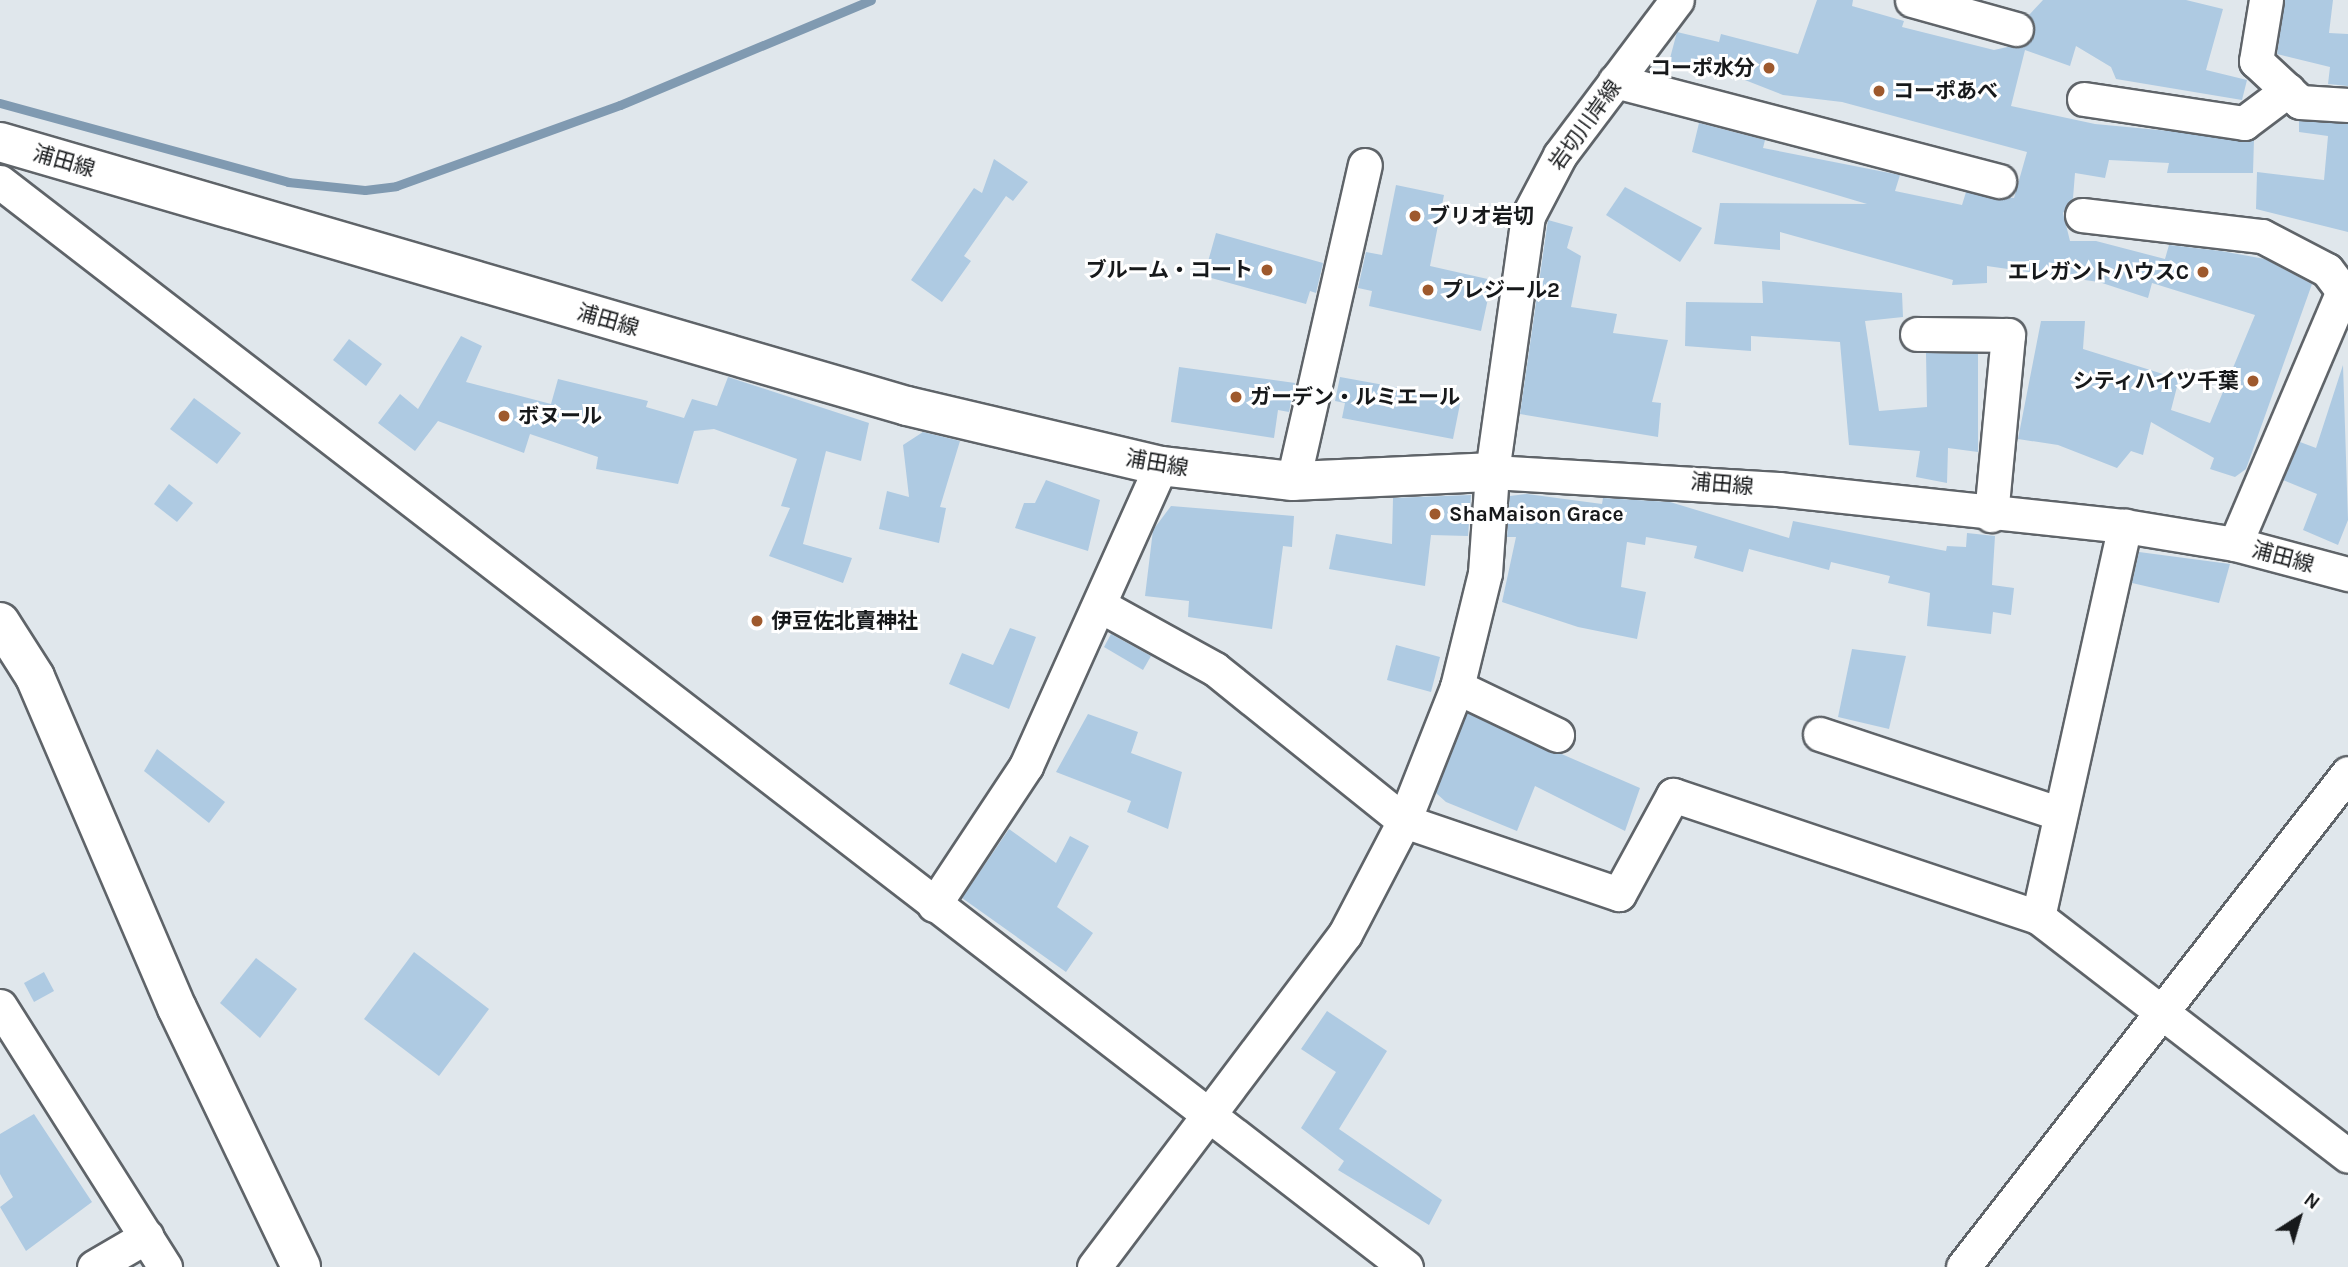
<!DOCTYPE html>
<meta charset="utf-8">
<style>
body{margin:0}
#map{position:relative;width:2348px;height:1267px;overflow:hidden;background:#e0e7ec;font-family:Karla,"Noto Sans JP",sans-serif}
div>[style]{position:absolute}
.stream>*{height:9px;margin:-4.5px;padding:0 4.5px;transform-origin:4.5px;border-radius:4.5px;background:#809ab1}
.building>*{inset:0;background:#aecae2}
.roads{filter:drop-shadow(2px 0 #5f6469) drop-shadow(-2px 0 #5f6469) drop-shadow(0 2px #5f6469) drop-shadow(0 -2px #5f6469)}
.street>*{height:33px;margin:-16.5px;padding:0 16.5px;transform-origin:16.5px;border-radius:16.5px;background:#fff}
.secondary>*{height:38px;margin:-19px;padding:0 19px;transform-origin:19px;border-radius:19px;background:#fff}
.dots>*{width:19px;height:19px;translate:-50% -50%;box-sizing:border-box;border:4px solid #fff;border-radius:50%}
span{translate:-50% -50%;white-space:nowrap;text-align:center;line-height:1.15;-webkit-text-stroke:6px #fff;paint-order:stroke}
.poi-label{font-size:21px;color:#17191b;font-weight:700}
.right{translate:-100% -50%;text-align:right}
.left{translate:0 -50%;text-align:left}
.street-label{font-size:21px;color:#17191b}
.north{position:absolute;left:2264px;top:1183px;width:70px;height:70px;-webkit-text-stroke:5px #fff;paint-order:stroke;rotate:37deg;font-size:19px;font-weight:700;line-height:28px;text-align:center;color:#17191b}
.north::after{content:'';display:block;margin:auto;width:24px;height:32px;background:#17191b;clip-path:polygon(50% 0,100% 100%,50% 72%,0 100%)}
</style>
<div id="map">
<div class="stream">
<i style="left:0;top:103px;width:299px;rotate:15.3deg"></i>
<i style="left:288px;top:182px;width:77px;rotate:5.9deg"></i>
<i style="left:365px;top:190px;width:31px;rotate:-7deg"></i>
<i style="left:396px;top:186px;width:238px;rotate:-19.9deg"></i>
<i style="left:620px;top:105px;width:272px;rotate:-22.7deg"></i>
</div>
<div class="building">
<i style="clip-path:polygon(1817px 0,1853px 0,1852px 6px,1904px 21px,1902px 27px,1994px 50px,2030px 42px,2035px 25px,2029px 15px,2043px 0,2186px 0,2223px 9px,2206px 70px,2247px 80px,2242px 100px,2116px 79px,2111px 67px,2076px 46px,2070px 66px,2025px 50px,2011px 106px,2095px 124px,2254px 139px,2253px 173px,2167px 173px,2169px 163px,2109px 160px,2105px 178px,2075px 173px,2073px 198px,2063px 213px,2070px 241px,2096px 241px,2165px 259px,2169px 245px,2221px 251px,2265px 259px,2312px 284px,2246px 469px,2235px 477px,2210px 469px,2214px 458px,2151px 422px,2143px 455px,2131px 451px,2117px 468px,2058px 445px,2018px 439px,2041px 321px,2085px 321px,2083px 349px,2179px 379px,2171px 410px,2210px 423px,2255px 315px,2152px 283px,2148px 298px,2099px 282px,1987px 266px,1987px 283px,1952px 285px,1953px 280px,1780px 232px,1780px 250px,1714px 244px,1720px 203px,1867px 204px,1692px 152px,1699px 123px,1765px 140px,1763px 148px,1900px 175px,1895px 191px,1962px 205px,1966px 192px,2014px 198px,2027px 152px,1842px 102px,1783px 95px,1704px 64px,1703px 72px,1669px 62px,1677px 32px,1719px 42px,1721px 34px,1798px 54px)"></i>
<i style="clip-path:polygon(2285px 0,2333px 0,2329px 33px,2348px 34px,2348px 86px,2328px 84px,2330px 67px,2277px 54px)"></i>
<i style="clip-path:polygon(2299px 121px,2348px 124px,2348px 232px,2256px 209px,2257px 172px,2324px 180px,2328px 136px,2299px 132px)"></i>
<i style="clip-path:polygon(994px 159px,1028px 182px,1013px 201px,1006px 196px,964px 256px,971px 261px,942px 302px,911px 280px,974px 188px,982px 193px)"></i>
<i style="clip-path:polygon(1396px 185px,1444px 195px,1430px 266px,1492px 280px,1481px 331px,1369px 306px,1372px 291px,1358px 288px,1366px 252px,1382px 255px)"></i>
<i style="clip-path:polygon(1625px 187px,1702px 228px,1680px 262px,1606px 215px)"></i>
<i style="clip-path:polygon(1548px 220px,1573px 227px,1567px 248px,1581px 256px,1571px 307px,1617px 314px,1613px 333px,1668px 340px,1652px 402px,1661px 403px,1658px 437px,1520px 414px)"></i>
<i style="clip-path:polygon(1216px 233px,1323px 263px,1316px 293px,1310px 291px,1306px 304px,1204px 276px)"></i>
<i style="clip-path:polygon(1762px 281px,1902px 293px,1903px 317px,1865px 321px,1879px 411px,1927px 407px,1926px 353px,1978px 354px,1978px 452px,1948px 448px,1947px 483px,1916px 477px,1920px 451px,1849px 445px,1840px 342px,1751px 336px,1751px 351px,1685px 346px,1686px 302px,1763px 303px)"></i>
<i style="clip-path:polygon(461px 336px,482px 346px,466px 382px,551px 404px,558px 379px,648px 401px,646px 407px,684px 418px,692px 399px,717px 406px,728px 377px,869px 423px,861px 461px,826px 451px,803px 544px,852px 558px,843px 583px,769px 556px,790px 508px,781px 506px,797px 459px,714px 429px,694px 431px,678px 484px,596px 469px,598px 457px,530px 434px,524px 453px,438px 421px,415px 451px,378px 423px,400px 394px,418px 409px)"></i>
<i style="clip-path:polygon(349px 339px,382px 364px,366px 386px,333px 360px)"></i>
<i style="clip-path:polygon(2343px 365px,2348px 520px,2338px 545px,2303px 530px,2317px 494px,2283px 480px,2300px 442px,2316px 448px)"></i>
<i style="clip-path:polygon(1179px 367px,1295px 383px,1289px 412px,1278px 410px,1274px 438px,1171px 422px)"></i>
<i style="clip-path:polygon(1340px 377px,1461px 399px,1453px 439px,1342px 418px,1345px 403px,1335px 401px)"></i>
<i style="clip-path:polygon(194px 398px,241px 433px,217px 464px,170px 429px)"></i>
<i style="clip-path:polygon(923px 432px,960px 441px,940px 507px,946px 508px,939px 543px,879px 529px,887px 491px,909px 497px,903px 445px)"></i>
<i style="clip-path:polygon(1046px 480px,1100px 500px,1088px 551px,1015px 528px,1024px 503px,1035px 503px)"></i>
<i style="clip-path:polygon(169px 484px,193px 503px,177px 522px,154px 504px)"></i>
<i style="clip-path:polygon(1527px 494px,1602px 504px,1603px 498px,1670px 502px,1789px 538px,1793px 521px,1946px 551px,1947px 546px,1966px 547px,1967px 533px,1995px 536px,1992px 585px,2014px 588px,2011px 615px,1993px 612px,1991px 634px,1927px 626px,1930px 593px,1888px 583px,1890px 576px,1831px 562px,1829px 570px,1749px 549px,1743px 572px,1694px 558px,1697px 546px,1646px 537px,1645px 545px,1627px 542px,1621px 587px,1646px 592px,1637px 639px,1578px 627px,1502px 602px,1516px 537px,1507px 537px,1510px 496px)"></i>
<i style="clip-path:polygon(1471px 495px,1468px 536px,1431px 535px,1425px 586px,1329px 569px,1336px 534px,1392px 544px,1393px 498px)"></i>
<i style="clip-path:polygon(1171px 506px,1294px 516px,1292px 547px,1283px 546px,1272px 629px,1188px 617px,1189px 601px,1145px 596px,1153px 530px)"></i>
<i style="clip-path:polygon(2139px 552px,2230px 564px,2219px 603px,2132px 583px)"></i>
<i style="clip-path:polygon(1010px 628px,1036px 637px,1009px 709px,949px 684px,962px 653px,993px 665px)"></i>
<i style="clip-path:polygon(1111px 634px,1151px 656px,1143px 670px,1104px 647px)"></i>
<i style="clip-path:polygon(1396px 645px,1440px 657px,1431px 692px,1387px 680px)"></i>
<i style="clip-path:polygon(1852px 649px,1906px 656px,1889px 729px,1838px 717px)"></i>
<i style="clip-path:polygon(1467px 713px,1640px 788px,1625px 831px,1535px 786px,1517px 831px,1446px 802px,1436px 793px)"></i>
<i style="clip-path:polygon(1088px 714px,1138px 732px,1131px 753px,1182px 772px,1168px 829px,1127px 812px,1131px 801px,1056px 772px)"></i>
<i style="clip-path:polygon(157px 749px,225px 802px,209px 823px,144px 771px)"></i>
<i style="clip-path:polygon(1009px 829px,1056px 863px,1070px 836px,1089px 846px,1057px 907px,1093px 933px,1066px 972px,962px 898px)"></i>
<i style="clip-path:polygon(414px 952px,489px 1009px,439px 1076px,364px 1019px)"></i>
<i style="clip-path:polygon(256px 958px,297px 989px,260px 1038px,220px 1003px)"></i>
<i style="clip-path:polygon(44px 972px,54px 991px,34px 1002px,24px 983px)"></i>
<i style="clip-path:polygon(1327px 1011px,1387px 1051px,1339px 1129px,1442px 1200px,1429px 1225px,1338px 1170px,1344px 1161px,1301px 1128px,1336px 1072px,1301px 1049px)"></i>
<i style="clip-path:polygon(34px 1114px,92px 1202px,26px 1251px,0 1207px,13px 1197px,0 1174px,0 1134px)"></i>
</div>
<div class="roads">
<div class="street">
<i style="left:1912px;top:0;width:108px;rotate:15.6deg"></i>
<i style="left:2266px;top:0;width:62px;rotate:99.3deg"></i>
<i style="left:2256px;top:61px;width:60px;rotate:43deg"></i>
<i style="left:2300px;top:102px;width:48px;rotate:3.6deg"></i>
<i style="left:1615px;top:81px;width:397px;rotate:14.6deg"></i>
<i style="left:2084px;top:99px;width:162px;rotate:8.5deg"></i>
<i style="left:2244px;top:123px;width:55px;rotate:-36.9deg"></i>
<i style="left:0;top:182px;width:1776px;rotate:37.66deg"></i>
<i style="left:2082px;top:215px;width:181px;rotate:6.7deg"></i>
<i style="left:2262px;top:236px;width:73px;rotate:27.6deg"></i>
<i style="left:2327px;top:270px;width:26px;rotate:53deg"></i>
<i style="left:2343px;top:291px;width:275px;rotate:113.1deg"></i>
<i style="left:1917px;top:334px;width:91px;rotate:0.6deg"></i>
<i style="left:2008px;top:335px;width:181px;rotate:95.4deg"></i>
<i style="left:1492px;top:472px;width:287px;rotate:3.4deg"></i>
<i style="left:1778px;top:489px;width:349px;rotate:6.1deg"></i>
<i style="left:2125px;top:526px;width:111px;rotate:9.3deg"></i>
<i style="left:2235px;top:544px;width:117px;rotate:14.9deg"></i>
<i style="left:1293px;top:481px;width:324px;rotate:-77.2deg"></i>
<i style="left:1099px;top:605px;width:132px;rotate:28.9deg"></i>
<i style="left:1215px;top:669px;width:243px;rotate:38.8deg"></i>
<i style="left:1404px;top:821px;width:227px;rotate:18.8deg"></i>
<i style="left:1619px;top:894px;width:113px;rotate:-61.4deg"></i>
<i style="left:1673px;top:795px;width:385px;rotate:18.5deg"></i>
<i style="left:2038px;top:917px;width:391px;rotate:37.6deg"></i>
<i style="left:1457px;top:687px;width:111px;rotate:25.6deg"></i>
<i style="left:1820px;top:734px;width:251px;rotate:18.4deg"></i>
<i style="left:934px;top:905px;width:167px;rotate:-56.5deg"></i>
<i style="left:1026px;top:766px;width:329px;rotate:-65.8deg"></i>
<i style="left:2038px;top:917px;width:401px;rotate:-77.5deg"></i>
<i style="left:0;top:1006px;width:309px;rotate:57.7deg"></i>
<i style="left:94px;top:1267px;width:61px;rotate:-30.3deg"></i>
<i style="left:1094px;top:1267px;width:417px;rotate:-53deg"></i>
<i style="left:1345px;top:934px;width:127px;rotate:-62.4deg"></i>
<i style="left:1404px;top:821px;width:144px;rotate:-68.4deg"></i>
<i style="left:1457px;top:687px;width:117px;rotate:-76.2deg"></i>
<i style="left:1485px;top:573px;width:101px;rotate:-86deg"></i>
<i style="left:1492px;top:472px;width:259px;rotate:-82deg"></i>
<i style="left:1528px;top:216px;width:69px;rotate:-62.3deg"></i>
<i style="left:1560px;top:155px;width:194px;rotate:-53deg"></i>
<i style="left:1963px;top:1267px;width:626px;rotate:-52.07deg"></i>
</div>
<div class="secondary">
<i style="left:0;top:142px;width:945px;rotate:16.23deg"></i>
<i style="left:907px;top:406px;width:261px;rotate:13.3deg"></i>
<i style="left:1161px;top:466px;width:133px;rotate:6.5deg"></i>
<i style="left:1293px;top:481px;width:199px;rotate:-2.6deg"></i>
<i style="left:0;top:622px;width:65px;rotate:57.5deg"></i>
<i style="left:35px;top:677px;width:360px;rotate:66.8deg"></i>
<i style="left:177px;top:1008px;width:287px;rotate:64.4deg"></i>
</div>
</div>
<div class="dots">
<i style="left:1769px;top:68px;background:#9e592d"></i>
<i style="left:1879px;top:91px;background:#9e592d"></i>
<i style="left:1415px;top:216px;background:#9e592d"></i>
<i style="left:1267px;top:270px;background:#9e592d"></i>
<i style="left:2203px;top:272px;background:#9e592d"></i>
<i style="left:1428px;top:290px;background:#9e592d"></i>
<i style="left:2253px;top:381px;background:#9e592d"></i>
<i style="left:1236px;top:397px;background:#9e592d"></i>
<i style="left:504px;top:416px;background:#9e592d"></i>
<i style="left:1435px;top:514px;background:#9e592d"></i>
<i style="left:757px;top:621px;background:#9e592d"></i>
</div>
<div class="poi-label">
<span class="right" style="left:1755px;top:68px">コーポ水分</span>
<span class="left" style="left:1893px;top:91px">コーポあべ</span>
<span class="left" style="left:1429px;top:216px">ブリオ岩切</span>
<span class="right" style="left:1253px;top:270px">ブルーム・コート</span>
<span class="right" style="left:2189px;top:272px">エレガントハウスC</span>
<span class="left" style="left:1442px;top:290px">プレジール2</span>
<span class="right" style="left:2239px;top:381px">シティハイツ千葉</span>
<span class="left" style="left:1250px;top:397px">ガーデン・ルミエール</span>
<span class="left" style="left:518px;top:416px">ボヌール</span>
<span class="left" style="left:1449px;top:514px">ShaMaison Grace</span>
<span class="left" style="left:771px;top:621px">伊豆佐北賣神社</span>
</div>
<div class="street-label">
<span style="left:1585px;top:125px;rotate:-54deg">岩切川岸線</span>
<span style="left:64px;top:161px;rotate:16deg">浦田線</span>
<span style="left:608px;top:320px;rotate:16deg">浦田線</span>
<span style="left:1157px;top:463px;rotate:10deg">浦田線</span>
<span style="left:1722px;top:484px;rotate:5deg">浦田線</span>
<span style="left:2283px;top:557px;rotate:15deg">浦田線</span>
</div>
<div class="north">N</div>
</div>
